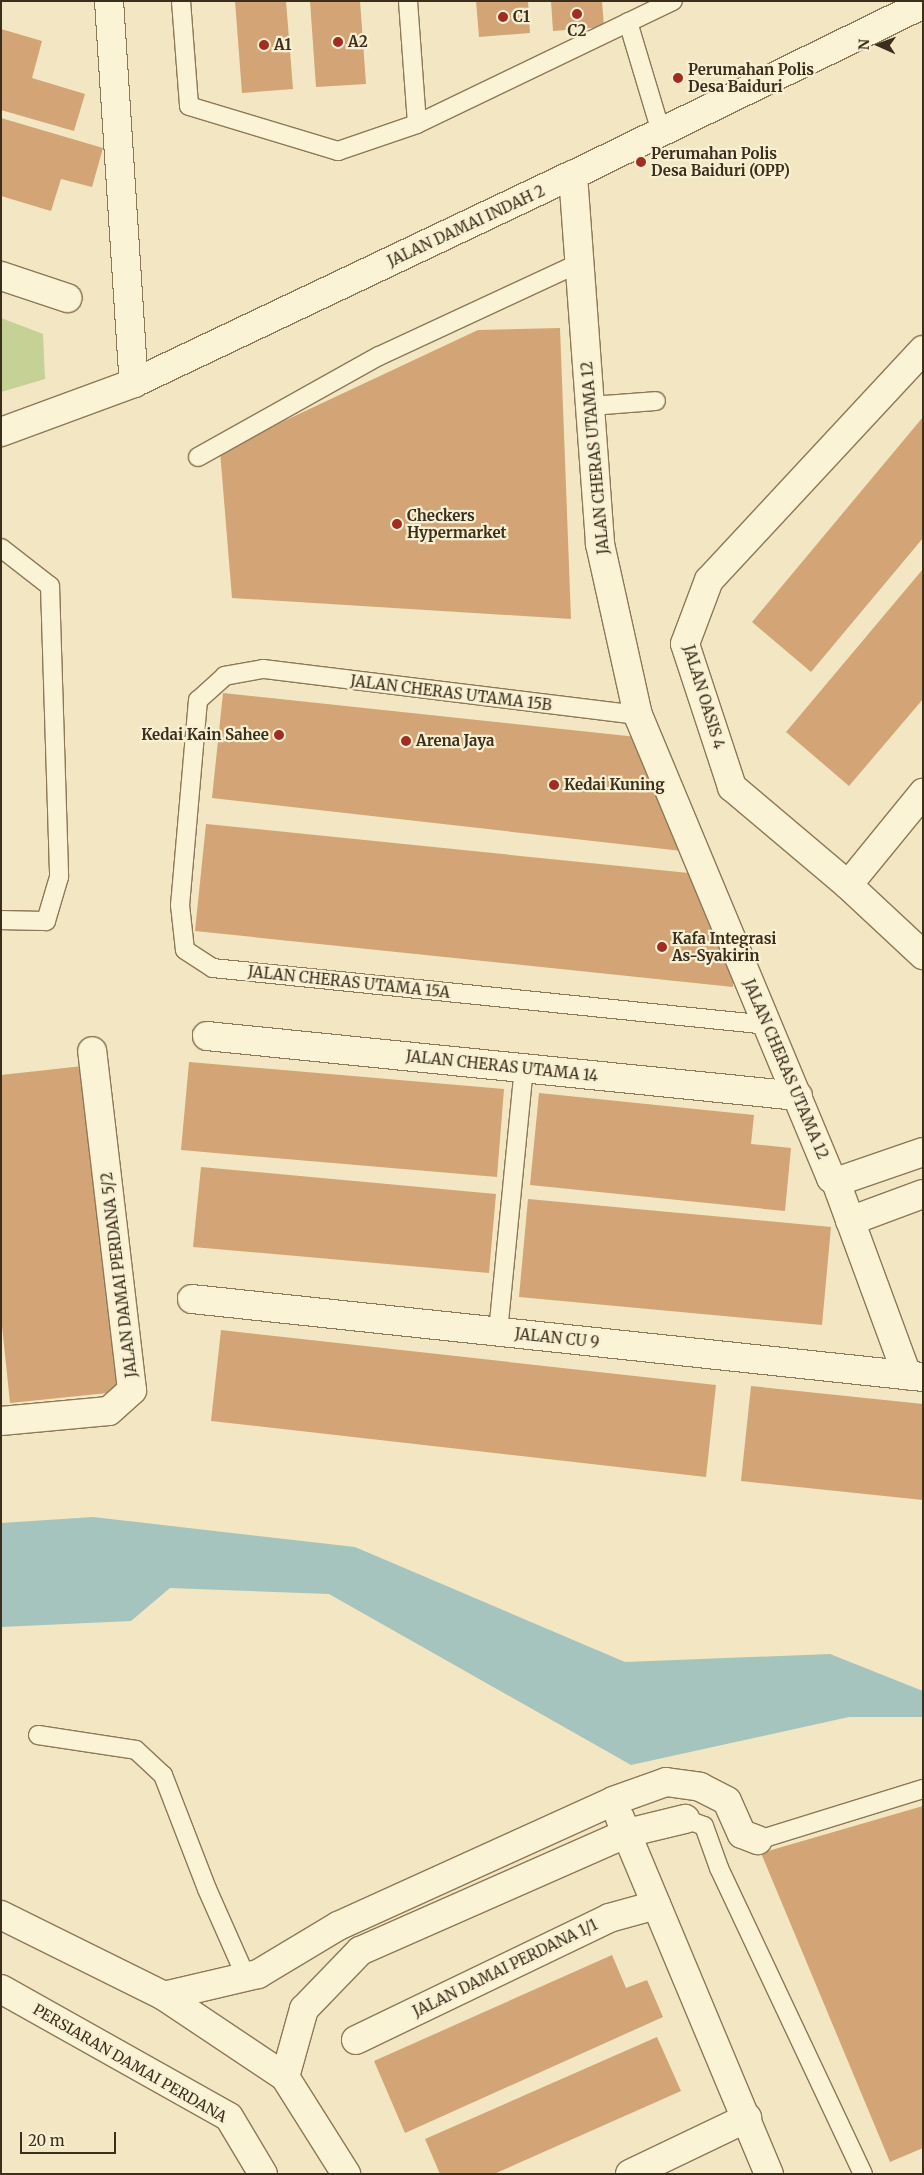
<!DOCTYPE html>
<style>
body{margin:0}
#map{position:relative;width:924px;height:2175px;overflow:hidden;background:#f2e7c2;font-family:Merriweather,serif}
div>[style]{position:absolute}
.green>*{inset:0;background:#c5d195}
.water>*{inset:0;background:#a5c4bd}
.building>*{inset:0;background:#d3a475}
.roads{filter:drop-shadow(1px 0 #8d7857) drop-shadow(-1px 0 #8d7857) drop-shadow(0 1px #8d7857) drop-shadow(0 -1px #8d7857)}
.lane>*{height:18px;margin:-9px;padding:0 9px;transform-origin:9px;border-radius:9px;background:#fbf3d6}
.street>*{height:28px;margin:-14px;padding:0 14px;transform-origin:14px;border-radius:14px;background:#fbf3d6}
.secondary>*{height:28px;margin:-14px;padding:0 14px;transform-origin:14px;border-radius:14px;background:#fbf3d6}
.dots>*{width:14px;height:14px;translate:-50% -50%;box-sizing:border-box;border:2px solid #f8f0d2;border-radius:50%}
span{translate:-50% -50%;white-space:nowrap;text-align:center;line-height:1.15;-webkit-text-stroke:4.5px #f8f0d2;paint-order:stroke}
.poi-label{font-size:15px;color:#3c2e1d;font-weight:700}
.left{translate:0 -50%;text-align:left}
.right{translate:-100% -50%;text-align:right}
.street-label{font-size:15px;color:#3c2e1d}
.frame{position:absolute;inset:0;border:2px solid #3c2e1d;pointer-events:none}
.north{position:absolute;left:854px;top:20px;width:50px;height:50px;-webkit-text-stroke:4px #f8f0d2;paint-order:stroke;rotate:272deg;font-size:14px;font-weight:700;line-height:20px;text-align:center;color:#3c2e1d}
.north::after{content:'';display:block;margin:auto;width:18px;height:22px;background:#3c2e1d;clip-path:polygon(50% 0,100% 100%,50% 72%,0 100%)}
.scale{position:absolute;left:20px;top:2132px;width:96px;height:22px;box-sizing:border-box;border:2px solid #3c2e1d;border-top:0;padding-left:6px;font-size:15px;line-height:18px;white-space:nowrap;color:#3c2e1d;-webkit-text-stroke:4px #f8f0d2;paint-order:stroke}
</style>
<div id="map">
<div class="green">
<i style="clip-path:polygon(1px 318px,43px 334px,45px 379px,1px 392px)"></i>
</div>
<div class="water">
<i style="clip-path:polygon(93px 1517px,355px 1547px,625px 1662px,830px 1654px,923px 1691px,923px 1717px,849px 1717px,631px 1765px,329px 1594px,170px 1588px,131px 1621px,1px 1627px,1px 1523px)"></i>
</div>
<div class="building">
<i style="clip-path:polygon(235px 1px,286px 1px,293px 89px,242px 93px)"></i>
<i style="clip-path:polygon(310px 1px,360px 1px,366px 84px,316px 87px)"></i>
<i style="clip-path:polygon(476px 1px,528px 1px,530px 33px,479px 37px)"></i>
<i style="clip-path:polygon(551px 1px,602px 1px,604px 27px,553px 31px)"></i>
<i style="clip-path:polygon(1px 29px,42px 41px,32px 78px,85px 94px,74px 131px,1px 110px)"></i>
<i style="clip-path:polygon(1px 118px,103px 148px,92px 187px,61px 179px,51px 211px,1px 196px)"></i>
<i style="clip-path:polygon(560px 328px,571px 619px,232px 598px,220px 451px,478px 330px)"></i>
<i style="clip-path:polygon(923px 417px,923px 538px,811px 672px,752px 622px)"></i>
<i style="clip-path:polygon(923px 569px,923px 699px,849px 786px,786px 732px)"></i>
<i style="clip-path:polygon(223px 693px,637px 737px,682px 851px,212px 798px)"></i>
<i style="clip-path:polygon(206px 824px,689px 873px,733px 976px,733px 987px,195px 931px)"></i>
<i style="clip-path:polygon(189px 1062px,504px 1089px,497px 1177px,181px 1150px)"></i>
<i style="clip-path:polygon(83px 1066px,117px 1392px,10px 1403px,1px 1316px,1px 1075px)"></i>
<i style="clip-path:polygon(539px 1093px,754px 1115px,751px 1144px,791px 1148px,785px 1211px,530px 1185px)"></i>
<i style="clip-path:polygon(201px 1167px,496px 1194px,489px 1273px,193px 1247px)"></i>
<i style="clip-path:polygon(528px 1199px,831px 1227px,822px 1325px,519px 1297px)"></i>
<i style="clip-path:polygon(221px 1330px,716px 1385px,706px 1477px,211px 1421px)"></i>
<i style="clip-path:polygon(751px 1386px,923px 1404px,923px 1500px,741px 1481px)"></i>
<i style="clip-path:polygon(923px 1806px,923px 2148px,890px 2162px,761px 1853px)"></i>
<i style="clip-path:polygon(612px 1955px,626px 1988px,647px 1980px,663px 2017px,405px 2133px,374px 2061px)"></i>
<i style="clip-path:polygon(657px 2037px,681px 2091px,494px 2174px,440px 2174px,425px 2139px)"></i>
</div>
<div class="roads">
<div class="lane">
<i style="left:181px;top:1px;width:105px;rotate:85.6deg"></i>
<i style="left:189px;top:106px;width:156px;rotate:16.8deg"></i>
<i style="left:338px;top:151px;width:83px;rotate:-18.9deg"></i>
<i style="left:417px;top:124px;width:284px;rotate:-25.7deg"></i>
<i style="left:408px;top:1px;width:123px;rotate:85.8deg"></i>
<i style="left:628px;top:22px;width:115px;rotate:73.3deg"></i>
<i style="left:590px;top:406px;width:66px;rotate:-4.3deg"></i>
<i style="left:198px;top:457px;width:207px;rotate:-29.2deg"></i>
<i style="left:379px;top:356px;width:221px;rotate:-24.9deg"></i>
<i style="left:1px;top:548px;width:62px;rotate:37.8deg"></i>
<i style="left:50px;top:586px;width:291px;rotate:88.2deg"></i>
<i style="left:59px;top:877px;width:46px;rotate:106.5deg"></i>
<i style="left:46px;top:921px;width:45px;rotate:-178.7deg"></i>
<i style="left:638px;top:715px;width:378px;rotate:-173deg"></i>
<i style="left:263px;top:669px;width:39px;rotate:170deg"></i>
<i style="left:225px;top:676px;width:36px;rotate:138deg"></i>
<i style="left:198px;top:700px;width:206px;rotate:95deg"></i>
<i style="left:180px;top:905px;width:45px;rotate:83.7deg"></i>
<i style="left:185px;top:950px;width:33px;rotate:33deg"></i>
<i style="left:213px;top:968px;width:558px;rotate:5.86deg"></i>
<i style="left:498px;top:1332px;width:264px;rotate:-84.4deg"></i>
<i style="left:38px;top:1735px;width:99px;rotate:8.7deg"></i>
<i style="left:136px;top:1750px;width:37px;rotate:43deg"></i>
<i style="left:163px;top:1775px;width:122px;rotate:68.9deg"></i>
<i style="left:207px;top:1889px;width:96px;rotate:66.1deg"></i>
<i style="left:685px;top:1819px;width:20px;rotate:20deg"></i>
<i style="left:704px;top:1826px;width:45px;rotate:70.3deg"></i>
<i style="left:719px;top:1868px;width:338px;rotate:64.8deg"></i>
<i style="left:758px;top:1840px;width:173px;rotate:-17.2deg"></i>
</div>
<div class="street">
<i style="left:109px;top:1px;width:383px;rotate:86.3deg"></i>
<i style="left:573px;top:175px;width:370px;rotate:85.8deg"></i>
<i style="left:600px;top:544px;width:175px;rotate:77.5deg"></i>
<i style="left:638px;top:715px;width:502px;rotate:67.37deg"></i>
<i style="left:831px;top:1178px;width:6px;rotate:39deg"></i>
<i style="left:836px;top:1182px;width:206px;rotate:69.8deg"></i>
<i style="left:1px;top:276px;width:70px;rotate:18.4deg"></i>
<i style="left:923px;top:350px;width:314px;rotate:132.9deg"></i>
<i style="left:709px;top:580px;width:68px;rotate:110.6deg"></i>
<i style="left:685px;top:644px;width:151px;rotate:71.8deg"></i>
<i style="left:732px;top:787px;width:152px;rotate:40.2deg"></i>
<i style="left:848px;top:885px;width:103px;rotate:43deg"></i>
<i style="left:848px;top:885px;width:119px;rotate:-50.8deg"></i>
<i style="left:207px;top:1036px;width:594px;rotate:5.8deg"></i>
<i style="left:836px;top:1182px;width:92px;rotate:-19deg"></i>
<i style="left:850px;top:1221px;width:78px;rotate:-20.3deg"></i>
<i style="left:192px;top:1299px;width:735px;rotate:6.09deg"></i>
<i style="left:1px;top:1421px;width:108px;rotate:-5.3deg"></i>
<i style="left:109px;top:1411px;width:31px;rotate:-42deg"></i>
<i style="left:132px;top:1390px;width:341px;rotate:-96.7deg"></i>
<i style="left:620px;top:1818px;width:386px;rotate:67.3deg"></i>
<i style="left:164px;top:1996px;width:97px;rotate:-13.2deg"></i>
<i style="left:258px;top:1974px;width:93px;rotate:-31deg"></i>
<i style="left:338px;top:1926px;width:302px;rotate:-24.4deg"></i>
<i style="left:613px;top:1801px;width:56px;rotate:-19.7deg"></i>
<i style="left:666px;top:1782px;width:34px;rotate:8deg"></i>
<i style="left:700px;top:1787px;width:30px;rotate:27deg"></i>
<i style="left:727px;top:1801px;width:36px;rotate:66deg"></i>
<i style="left:742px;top:1834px;width:17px;rotate:21deg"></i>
<i style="left:356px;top:2040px;width:281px;rotate:-25.7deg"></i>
<i style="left:609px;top:1918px;width:49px;rotate:-15.5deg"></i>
<i style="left:285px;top:2077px;width:71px;rotate:-74.4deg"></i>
<i style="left:304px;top:2009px;width:81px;rotate:-46deg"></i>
<i style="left:360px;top:1951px;width:292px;rotate:-23.8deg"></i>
<i style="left:627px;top:1833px;width:60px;rotate:-13.6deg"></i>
<i style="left:630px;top:2174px;width:130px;rotate:-25.6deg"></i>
</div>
<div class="secondary">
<i style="left:1px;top:432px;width:142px;rotate:-20.2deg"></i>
<i style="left:134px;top:383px;width:486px;rotate:-25.4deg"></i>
<i style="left:573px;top:175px;width:390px;rotate:-26deg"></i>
<i style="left:1px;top:1915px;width:182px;rotate:26.4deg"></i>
<i style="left:164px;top:1996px;width:146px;rotate:33.8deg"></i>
<i style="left:285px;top:2077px;width:115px;rotate:57.8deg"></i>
<i style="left:1px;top:1989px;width:261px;rotate:29.3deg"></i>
<i style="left:229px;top:2117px;width:66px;rotate:59.2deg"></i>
</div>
</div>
<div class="dots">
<i style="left:577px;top:14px;background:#a12c22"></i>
<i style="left:503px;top:17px;background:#a12c22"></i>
<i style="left:338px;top:42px;background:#a12c22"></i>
<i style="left:264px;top:45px;background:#a12c22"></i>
<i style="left:678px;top:78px;background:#a12c22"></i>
<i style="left:641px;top:162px;background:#a12c22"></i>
<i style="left:397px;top:524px;background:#a12c22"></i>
<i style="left:279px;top:735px;background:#a12c22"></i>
<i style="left:406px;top:741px;background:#a12c22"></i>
<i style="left:554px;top:785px;background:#a12c22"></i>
<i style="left:662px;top:947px;background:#a12c22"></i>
</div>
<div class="poi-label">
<span class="left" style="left:513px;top:17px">C1</span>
<span style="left:577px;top:31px">C2</span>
<span class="left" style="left:348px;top:42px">A2</span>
<span class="left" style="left:274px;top:45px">A1</span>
<span class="left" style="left:688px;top:78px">Perumahan Polis<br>Desa Baiduri</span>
<span class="left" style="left:651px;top:162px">Perumahan Polis<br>Desa Baiduri (OPP)</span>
<span class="left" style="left:407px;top:524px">Checkers<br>Hypermarket</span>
<span class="right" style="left:269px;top:735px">Kedai Kain Sahee</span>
<span class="left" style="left:416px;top:741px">Arena Jaya</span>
<span class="left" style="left:564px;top:785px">Kedai Kuning</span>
<span class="left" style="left:672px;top:947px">Kafa Integrasi<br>As-Syakirin</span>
</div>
<div class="street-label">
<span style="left:466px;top:226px;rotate:-25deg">JALAN DAMAI INDAH 2</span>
<span style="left:595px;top:458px;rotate:-95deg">JALAN CHERAS UTAMA 12</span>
<span style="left:451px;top:693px;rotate:7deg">JALAN CHERAS UTAMA 15B</span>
<span style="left:704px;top:697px;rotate:73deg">JALAN OASIS 4</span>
<span style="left:349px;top:982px;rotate:6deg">JALAN CHERAS UTAMA 15A</span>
<span style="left:502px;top:1066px;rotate:6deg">JALAN CHERAS UTAMA 14</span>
<span style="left:786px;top:1069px;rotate:67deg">JALAN CHERAS UTAMA 12</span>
<span style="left:119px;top:1275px;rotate:-97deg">JALAN DAMAI PERDANA 5/2</span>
<span style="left:557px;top:1338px;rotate:6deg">JALAN CU 9</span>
<span style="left:505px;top:1968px;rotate:-26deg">JALAN DAMAI PERDANA 1/1</span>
<span style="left:130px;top:2063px;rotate:30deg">PERSIARAN DAMAI PERDANA</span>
</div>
<div class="frame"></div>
<div class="north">N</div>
<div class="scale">20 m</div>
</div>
